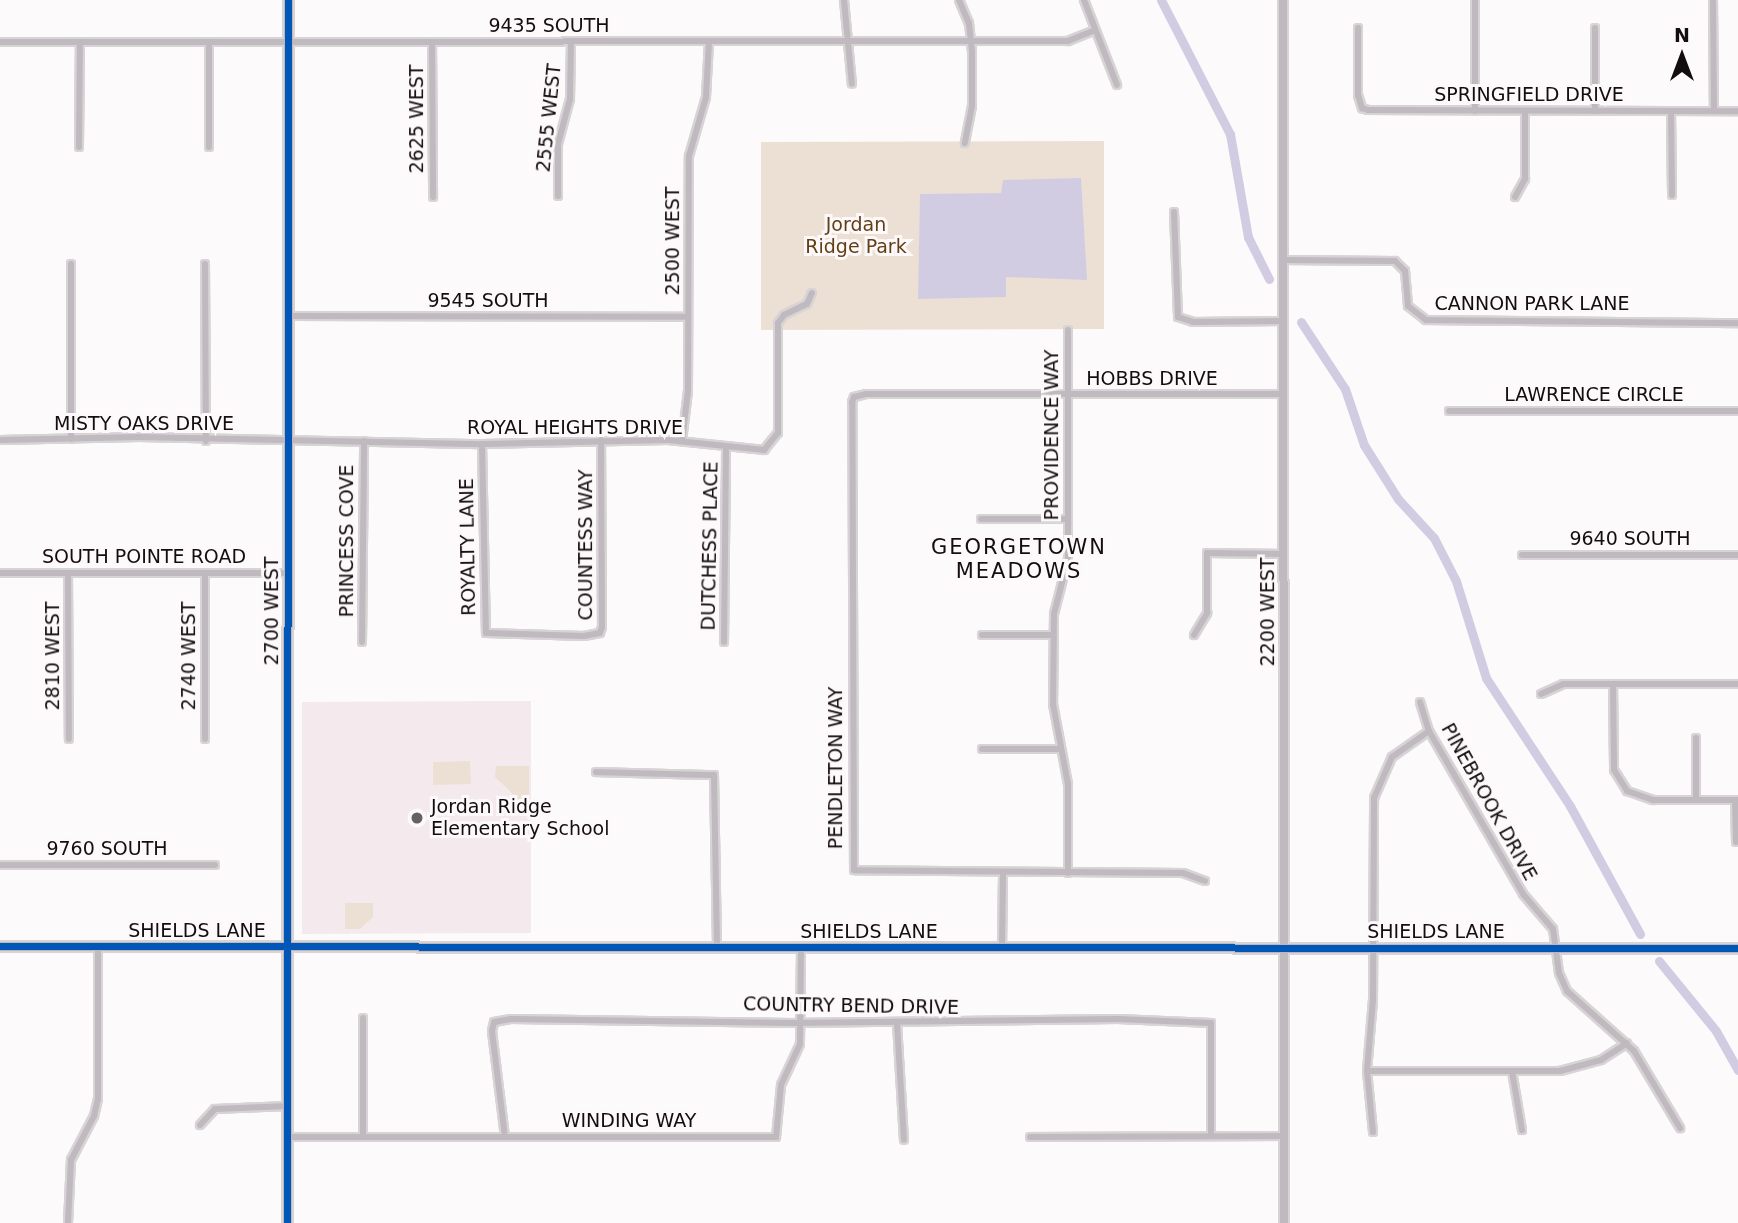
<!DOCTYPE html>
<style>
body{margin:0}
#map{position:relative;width:1738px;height:1223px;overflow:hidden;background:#fcfafb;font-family:"DejaVu Sans",sans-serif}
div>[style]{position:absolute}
.built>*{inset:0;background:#f4eaed}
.green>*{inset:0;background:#ece0d4}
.water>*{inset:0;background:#d2cce2}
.canal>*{height:9px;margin:-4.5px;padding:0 4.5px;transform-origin:4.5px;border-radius:4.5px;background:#d2cce2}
.roads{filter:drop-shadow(2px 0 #d7d4d5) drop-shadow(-2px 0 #d7d4d5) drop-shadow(0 2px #d7d4d5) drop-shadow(0 -2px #d7d4d5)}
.minor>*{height:6px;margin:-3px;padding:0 3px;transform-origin:3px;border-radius:3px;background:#c0b9bf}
.tertiary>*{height:8px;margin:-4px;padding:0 4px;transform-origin:4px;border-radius:4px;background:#c0b9bf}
.secondary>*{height:9px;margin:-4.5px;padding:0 4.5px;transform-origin:4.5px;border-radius:4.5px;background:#c0b7be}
.cycleway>*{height:7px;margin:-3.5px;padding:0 3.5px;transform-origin:3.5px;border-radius:3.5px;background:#0057b8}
.dots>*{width:19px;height:19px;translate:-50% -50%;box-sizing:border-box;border:4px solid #fdf9fa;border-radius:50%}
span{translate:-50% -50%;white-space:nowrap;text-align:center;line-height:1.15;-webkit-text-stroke:6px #fdf9fa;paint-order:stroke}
.street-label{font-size:19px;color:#130d0f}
.park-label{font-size:19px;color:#623f15}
.poi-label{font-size:19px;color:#130d0f}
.left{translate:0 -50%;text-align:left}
.neighbourhood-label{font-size:21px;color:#130d0f;letter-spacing:2px}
.north{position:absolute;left:1647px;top:21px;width:70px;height:70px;-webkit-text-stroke:5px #fdf9fa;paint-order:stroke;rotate:0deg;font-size:19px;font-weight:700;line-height:28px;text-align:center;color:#130d0f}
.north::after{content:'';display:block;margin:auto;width:24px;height:32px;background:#130d0f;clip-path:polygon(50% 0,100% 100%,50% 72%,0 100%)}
</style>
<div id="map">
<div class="built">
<i style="clip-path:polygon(531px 701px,531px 933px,302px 934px,302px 702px)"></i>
</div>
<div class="green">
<i style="clip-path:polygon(1104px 141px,1104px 329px,761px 330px,761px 142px)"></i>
<i style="clip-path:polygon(470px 761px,471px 784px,433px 785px,433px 762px)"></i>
<i style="clip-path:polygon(496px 766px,529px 766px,529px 799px,518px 799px,495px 777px)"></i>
<i style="clip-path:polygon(345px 903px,373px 903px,373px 917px,360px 929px,345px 929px)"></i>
</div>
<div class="water">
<i style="clip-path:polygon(1081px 178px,1087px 280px,1006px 277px,1006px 297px,918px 299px,920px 194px,1001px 193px,1003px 180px)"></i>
</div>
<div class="canal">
<i style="left:1161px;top:0;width:151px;rotate:62.8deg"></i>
<i style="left:1230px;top:134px;width:105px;rotate:80.1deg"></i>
<i style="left:1248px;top:237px;width:47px;rotate:63.4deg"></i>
<i style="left:1301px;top:322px;width:80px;rotate:56.7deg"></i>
<i style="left:1345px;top:389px;width:59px;rotate:71.3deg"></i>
<i style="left:1364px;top:445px;width:64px;rotate:57.8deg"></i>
<i style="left:1398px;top:499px;width:53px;rotate:47.3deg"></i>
<i style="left:1434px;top:538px;width:48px;rotate:62.9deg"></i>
<i style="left:1456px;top:581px;width:102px;rotate:72.8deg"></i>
<i style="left:1486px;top:678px;width:153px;rotate:56.7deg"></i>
<i style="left:1570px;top:806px;width:146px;rotate:61.3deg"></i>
<i style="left:1659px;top:961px;width:90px;rotate:50.8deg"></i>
<i style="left:1716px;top:1031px;width:45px;rotate:60.6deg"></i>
</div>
<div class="roads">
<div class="minor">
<i style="left:844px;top:0;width:84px;rotate:84.6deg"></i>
<i style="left:959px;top:0;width:25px;rotate:67deg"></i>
<i style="left:969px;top:23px;width:27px;rotate:84deg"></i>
<i style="left:972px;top:50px;width:56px;rotate:90deg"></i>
<i style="left:972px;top:106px;width:38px;rotate:101deg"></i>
<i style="left:1084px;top:0;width:91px;rotate:68.8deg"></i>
<i style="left:1475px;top:0;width:111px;rotate:90deg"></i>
<i style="left:1713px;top:0;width:111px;rotate:89.5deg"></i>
<i style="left:1358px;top:28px;width:67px;rotate:90deg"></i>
<i style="left:1358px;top:95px;width:14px;rotate:73deg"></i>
<i style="left:1362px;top:108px;width:6px;rotate:18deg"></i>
<i style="left:1368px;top:110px;width:370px;rotate:0.2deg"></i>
<i style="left:0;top:42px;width:1068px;rotate:-0.05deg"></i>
<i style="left:1068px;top:41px;width:29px;rotate:-22deg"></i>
<i style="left:432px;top:42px;width:155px;rotate:89.6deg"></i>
<i style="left:1595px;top:111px;width:83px;rotate:-90deg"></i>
<i style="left:1671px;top:111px;width:84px;rotate:89.3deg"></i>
<i style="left:79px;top:147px;width:105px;rotate:-89.5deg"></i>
<i style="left:209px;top:147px;width:105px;rotate:-90deg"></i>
<i style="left:558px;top:196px;width:52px;rotate:-90deg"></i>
<i style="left:558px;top:144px;width:47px;rotate:-75.1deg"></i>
<i style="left:570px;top:99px;width:57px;rotate:-89deg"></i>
<i style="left:1515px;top:197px;width:21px;rotate:-61deg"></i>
<i style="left:1525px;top:179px;width:68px;rotate:-90deg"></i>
<i style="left:1174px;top:212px;width:105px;rotate:87.8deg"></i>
<i style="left:1178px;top:317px;width:16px;rotate:18deg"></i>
<i style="left:1193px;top:322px;width:90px;rotate:-0.6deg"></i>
<i style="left:1283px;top:260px;width:112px;rotate:0.5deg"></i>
<i style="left:1395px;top:261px;width:14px;rotate:45deg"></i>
<i style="left:1405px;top:271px;width:35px;rotate:85deg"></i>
<i style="left:1408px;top:306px;width:23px;rotate:38deg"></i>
<i style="left:1426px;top:320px;width:312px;rotate:0.6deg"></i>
<i style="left:205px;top:264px;width:177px;rotate:89.7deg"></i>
<i style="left:288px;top:316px;width:400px;rotate:0.1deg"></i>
<i style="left:1068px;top:330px;width:229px;rotate:90deg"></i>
<i style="left:1068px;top:559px;width:57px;rotate:104.3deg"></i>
<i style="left:1054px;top:614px;width:90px;rotate:90.6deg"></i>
<i style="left:1053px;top:704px;width:81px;rotate:79.4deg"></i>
<i style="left:1068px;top:784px;width:89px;rotate:90deg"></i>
<i style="left:1449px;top:411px;width:289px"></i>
<i style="left:71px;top:439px;width:175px;rotate:-90deg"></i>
<i style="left:0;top:440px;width:139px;rotate:-1.2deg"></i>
<i style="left:139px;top:437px;width:343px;rotate:1.2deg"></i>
<i style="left:482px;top:444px;width:186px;rotate:-1.2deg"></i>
<i style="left:668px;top:440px;width:97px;rotate:5.9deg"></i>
<i style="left:764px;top:450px;width:22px;rotate:-51deg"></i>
<i style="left:778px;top:433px;width:110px;rotate:-90deg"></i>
<i style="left:778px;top:323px;width:10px;rotate:-53deg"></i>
<i style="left:784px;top:315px;width:25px;rotate:-26deg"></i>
<i style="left:807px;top:304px;width:12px;rotate:-66deg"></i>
<i style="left:682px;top:441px;width:50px;rotate:-83.2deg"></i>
<i style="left:688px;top:391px;width:235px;rotate:-89.8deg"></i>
<i style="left:689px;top:156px;width:61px;rotate:-73.9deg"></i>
<i style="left:706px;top:97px;width:55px;rotate:-86.9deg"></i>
<i style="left:482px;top:444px;width:189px;rotate:88.8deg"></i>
<i style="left:486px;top:633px;width:98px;rotate:1.8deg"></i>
<i style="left:584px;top:636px;width:16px;rotate:-11deg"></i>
<i style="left:600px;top:633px;width:6px;rotate:-72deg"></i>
<i style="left:602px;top:627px;width:187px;rotate:-90.3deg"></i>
<i style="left:981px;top:519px;width:87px"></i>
<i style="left:1522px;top:555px;width:216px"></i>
<i style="left:0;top:573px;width:288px"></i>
<i style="left:68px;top:573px;width:166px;rotate:89.7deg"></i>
<i style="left:205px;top:573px;width:166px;rotate:90deg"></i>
<i style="left:982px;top:635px;width:71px"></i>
<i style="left:1194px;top:635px;width:26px;rotate:-59deg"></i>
<i style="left:1207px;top:613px;width:60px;rotate:-90deg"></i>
<i style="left:1207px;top:553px;width:77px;rotate:0.7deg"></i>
<i style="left:362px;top:642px;width:201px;rotate:-89.4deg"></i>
<i style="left:724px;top:642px;width:192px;rotate:-89.4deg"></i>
<i style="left:1613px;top:684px;width:86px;rotate:89.3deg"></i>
<i style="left:1614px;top:770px;width:25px;rotate:58deg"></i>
<i style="left:1627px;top:791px;width:28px;rotate:19deg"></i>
<i style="left:1653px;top:800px;width:85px"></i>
<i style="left:1541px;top:694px;width:24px;rotate:-24deg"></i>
<i style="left:1563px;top:684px;width:175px"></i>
<i style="left:1420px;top:702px;width:30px;rotate:73deg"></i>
<i style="left:1429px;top:731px;width:188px;rotate:60deg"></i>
<i style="left:1523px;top:894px;width:46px;rotate:49.4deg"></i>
<i style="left:1553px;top:929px;width:44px;rotate:82.2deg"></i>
<i style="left:1559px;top:973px;width:20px;rotate:66deg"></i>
<i style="left:1567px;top:991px;width:90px;rotate:41.8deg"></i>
<i style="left:1634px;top:1051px;width:90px;rotate:59.1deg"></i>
<i style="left:1696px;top:738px;width:62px;rotate:90deg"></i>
<i style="left:982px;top:749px;width:79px"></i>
<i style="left:596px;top:772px;width:118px;rotate:1.5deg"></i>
<i style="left:714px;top:775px;width:173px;rotate:89deg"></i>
<i style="left:1735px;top:800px;width:42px;rotate:88.6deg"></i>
<i style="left:0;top:865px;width:215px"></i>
<i style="left:1205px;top:881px;width:23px;rotate:-160deg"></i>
<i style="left:1183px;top:873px;width:329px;rotate:-179.5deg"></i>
<i style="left:854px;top:870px;width:468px;rotate:-90.2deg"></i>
<i style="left:852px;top:402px;width:5px;rotate:-68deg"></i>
<i style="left:854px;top:397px;width:12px;rotate:-14deg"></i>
<i style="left:866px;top:394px;width:417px"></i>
<i style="left:1002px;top:948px;width:75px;rotate:-89.2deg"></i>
<i style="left:363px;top:1018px;width:119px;rotate:90deg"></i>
<i style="left:897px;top:1023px;width:117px;rotate:86.6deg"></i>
<i style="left:1367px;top:1071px;width:193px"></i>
<i style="left:1560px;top:1071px;width:42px;rotate:-15deg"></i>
<i style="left:1601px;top:1060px;width:31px;rotate:-33deg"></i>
<i style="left:1512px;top:1071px;width:60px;rotate:80.4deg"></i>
<i style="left:200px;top:1125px;width:22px;rotate:-47deg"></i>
<i style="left:215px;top:1109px;width:73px;rotate:-2.4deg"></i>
<i style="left:1373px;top:1132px;width:61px;rotate:-95.6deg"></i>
<i style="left:1367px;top:1071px;width:71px;rotate:-85.2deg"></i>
<i style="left:1373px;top:1000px;width:202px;rotate:-89.7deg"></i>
<i style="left:1374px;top:798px;width:45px;rotate:-66.3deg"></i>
<i style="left:1392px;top:757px;width:45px;rotate:-35.1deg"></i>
<i style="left:287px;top:1137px;width:489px"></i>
<i style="left:776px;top:1137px;width:52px;rotate:-84.5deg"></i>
<i style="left:781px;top:1085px;width:45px;rotate:-65.1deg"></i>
<i style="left:800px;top:1044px;width:96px;rotate:-89.4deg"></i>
<i style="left:505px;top:1137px;width:107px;rotate:-97deg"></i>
<i style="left:492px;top:1031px;width:9px;rotate:-77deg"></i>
<i style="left:494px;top:1022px;width:17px;rotate:-10deg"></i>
<i style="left:511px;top:1019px;width:280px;rotate:0.8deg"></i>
<i style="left:791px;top:1023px;width:327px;rotate:-0.7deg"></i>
<i style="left:1118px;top:1019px;width:93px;rotate:2.5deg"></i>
<i style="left:1211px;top:1023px;width:113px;rotate:90deg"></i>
<i style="left:1030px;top:1137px;width:254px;rotate:-0.2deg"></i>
<i style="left:68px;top:1223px;width:63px;rotate:-87.3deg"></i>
<i style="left:71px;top:1160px;width:50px;rotate:-62.4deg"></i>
<i style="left:94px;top:1116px;width:17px;rotate:-77deg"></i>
<i style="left:98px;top:1099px;width:153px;rotate:-90deg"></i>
</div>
<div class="tertiary">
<i style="left:1283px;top:0;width:1223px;rotate:89.95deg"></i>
</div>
<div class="secondary">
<i style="left:0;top:946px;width:1738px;rotate:0.07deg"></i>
<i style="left:287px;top:1223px;width:1223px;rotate:-89.95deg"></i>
</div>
</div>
<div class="cycleway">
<i style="left:0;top:946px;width:1738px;rotate:0.07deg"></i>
<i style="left:287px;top:1223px;width:1223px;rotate:-89.95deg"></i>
</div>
<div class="dots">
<i style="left:417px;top:818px;background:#656062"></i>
</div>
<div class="street-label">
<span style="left:549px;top:26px">9435 SOUTH</span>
<span style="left:1529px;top:95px">SPRINGFIELD DRIVE</span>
<span style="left:549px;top:118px;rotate:-84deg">2555 WEST</span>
<span style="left:417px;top:119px;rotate:-90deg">2625 WEST</span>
<span style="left:673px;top:241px;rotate:-90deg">2500 WEST</span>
<span style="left:488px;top:301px">9545 SOUTH</span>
<span style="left:1532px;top:304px">CANNON PARK LANE</span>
<span style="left:1152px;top:379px">HOBBS DRIVE</span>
<span style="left:1594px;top:395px">LAWRENCE CIRCLE</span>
<span style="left:144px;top:424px">MISTY OAKS DRIVE</span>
<span style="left:575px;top:428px">ROYAL HEIGHTS DRIVE</span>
<span style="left:1052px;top:435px;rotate:-90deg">PROVIDENCE WAY</span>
<span style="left:1630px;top:539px">9640 SOUTH</span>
<span style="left:347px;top:541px;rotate:-90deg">PRINCESS COVE</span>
<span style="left:586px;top:545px;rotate:-90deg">COUNTESS WAY</span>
<span style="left:710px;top:546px;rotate:-89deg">DUTCHESS PLACE</span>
<span style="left:468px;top:547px;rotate:-91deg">ROYALTY LANE</span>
<span style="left:144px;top:557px">SOUTH POINTE ROAD</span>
<span style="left:272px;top:611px;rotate:-90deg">2700 WEST</span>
<span style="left:1268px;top:612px;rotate:-90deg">2200 WEST</span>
<span style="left:53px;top:656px;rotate:-90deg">2810 WEST</span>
<span style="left:189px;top:656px;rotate:-90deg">2740 WEST</span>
<span style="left:836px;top:768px;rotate:-90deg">PENDLETON WAY</span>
<span style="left:1489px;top:802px;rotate:61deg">PINEBROOK DRIVE</span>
<span style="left:107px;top:849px">9760 SOUTH</span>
<span style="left:197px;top:931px">SHIELDS LANE</span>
<span style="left:869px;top:932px">SHIELDS LANE</span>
<span style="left:1436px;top:932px">SHIELDS LANE</span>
<span style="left:851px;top:1006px;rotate:1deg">COUNTRY BEND DRIVE</span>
<span style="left:629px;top:1121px">WINDING WAY</span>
</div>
<div class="park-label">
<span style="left:856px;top:236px">Jordan<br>Ridge Park</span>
</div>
<div class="poi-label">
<span class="left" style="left:431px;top:818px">Jordan Ridge<br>Elementary School</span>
</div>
<div class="neighbourhood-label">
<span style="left:1019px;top:559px">GEORGETOWN<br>MEADOWS</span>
</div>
<div class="north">N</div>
</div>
